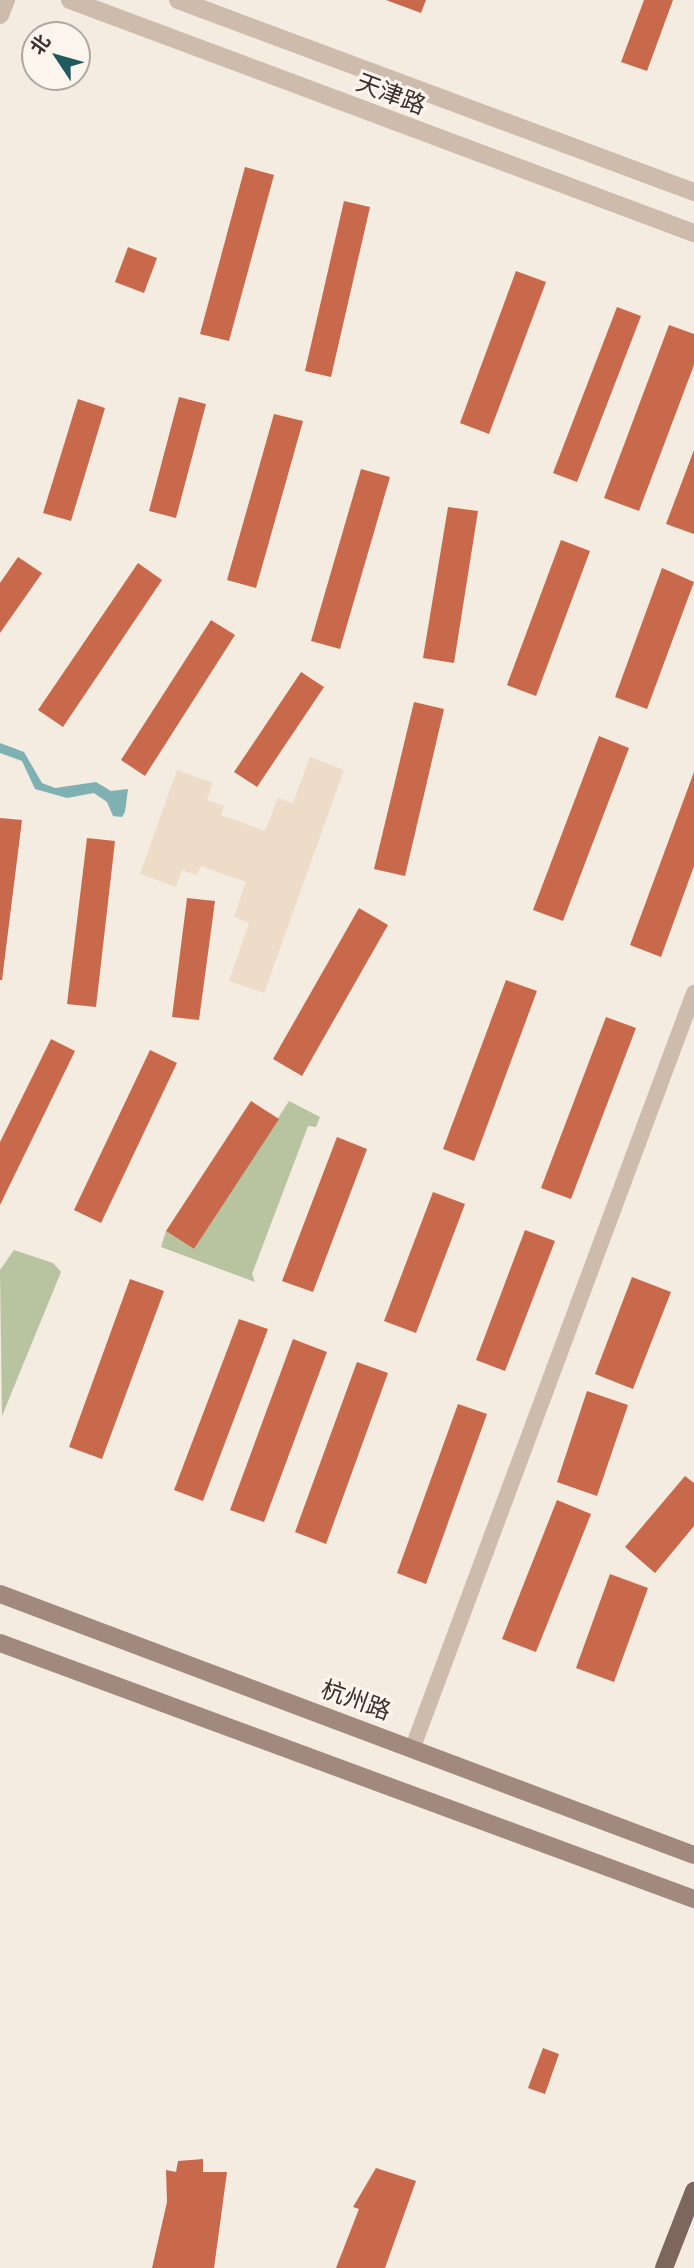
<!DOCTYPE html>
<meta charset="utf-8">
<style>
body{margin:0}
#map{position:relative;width:694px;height:2268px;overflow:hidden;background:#f4ebe1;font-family:"Space Grotesk","Noto Sans SC",sans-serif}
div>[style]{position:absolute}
.green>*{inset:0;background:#b8c4a0}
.plaza>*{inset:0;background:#ecdcc8}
.water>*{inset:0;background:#7fb0b2}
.building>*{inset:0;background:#c8694b}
.minor>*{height:16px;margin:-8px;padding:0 8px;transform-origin:8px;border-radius:8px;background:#cdbbac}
.tertiary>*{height:18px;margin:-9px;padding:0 9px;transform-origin:9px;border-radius:9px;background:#cdbbac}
.secondary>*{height:18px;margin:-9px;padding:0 9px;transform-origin:9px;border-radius:9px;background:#a18a7d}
.primary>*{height:18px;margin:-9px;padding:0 9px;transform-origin:9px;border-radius:9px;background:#7d675c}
span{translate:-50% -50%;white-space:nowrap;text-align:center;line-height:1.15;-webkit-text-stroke:6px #fbf5ee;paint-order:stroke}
.street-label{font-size:24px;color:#3b302b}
.north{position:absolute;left:21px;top:21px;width:70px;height:70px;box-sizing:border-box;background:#fbf5ee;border:2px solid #aea6a0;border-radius:50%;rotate:306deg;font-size:19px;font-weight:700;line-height:28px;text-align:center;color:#3b302b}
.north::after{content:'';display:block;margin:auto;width:24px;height:32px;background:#1f5a5e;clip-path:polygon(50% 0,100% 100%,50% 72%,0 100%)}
</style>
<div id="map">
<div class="green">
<i style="clip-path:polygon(289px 1101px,320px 1117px,316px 1127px,308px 1126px,252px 1274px,255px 1282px,161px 1247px,166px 1231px,194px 1249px)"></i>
<i style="clip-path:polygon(14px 1250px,53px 1263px,61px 1272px,2px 1416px,0 1270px)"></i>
</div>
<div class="plaza">
<i style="clip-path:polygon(310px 757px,344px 770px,264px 993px,229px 981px,249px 923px,234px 917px,246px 882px,201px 866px,197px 875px,182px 870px,176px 887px,140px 874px,177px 770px,213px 783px,207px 800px,224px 806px,221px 815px,265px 831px,278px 798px,293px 803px)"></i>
</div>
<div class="water">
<i style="clip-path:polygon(0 743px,24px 752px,42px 783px,55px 788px,96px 782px,111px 791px,128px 789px,125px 812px,122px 817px,113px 816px,107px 802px,94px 793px,67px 798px,35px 789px,22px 761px,0 753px)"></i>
</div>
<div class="building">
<i style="clip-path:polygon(386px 0,426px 0,421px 13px)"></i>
<i style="clip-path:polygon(644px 0,673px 0,647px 71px,621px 62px)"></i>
<i style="clip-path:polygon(245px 167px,274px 175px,229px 341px,200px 334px)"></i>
<i style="clip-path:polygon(344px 201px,370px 207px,331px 377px,305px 371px)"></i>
<i style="clip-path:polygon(128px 247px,157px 258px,144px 293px,115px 282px)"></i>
<i style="clip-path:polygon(516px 271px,546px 282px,489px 434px,460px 423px)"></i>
<i style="clip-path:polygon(617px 307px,641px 316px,577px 482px,553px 473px)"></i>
<i style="clip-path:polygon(669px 325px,694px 334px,694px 365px,639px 511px,604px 498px)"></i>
<i style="clip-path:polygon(179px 397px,206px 404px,176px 518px,149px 511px)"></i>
<i style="clip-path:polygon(78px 399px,105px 408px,71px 521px,43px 513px)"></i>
<i style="clip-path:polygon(274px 414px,303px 421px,256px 588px,227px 580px)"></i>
<i style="clip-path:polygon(694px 450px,694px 534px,666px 524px)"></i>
<i style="clip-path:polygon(361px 469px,390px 477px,340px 649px,311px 641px)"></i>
<i style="clip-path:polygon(448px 507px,478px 511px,454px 663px,423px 658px)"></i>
<i style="clip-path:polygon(561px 540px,590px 551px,536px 696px,507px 685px)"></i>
<i style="clip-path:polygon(18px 557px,42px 573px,0 633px,0 583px)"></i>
<i style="clip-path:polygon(138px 563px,162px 580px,63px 727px,38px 710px)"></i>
<i style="clip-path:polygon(662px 568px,694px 582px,647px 709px,615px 697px)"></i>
<i style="clip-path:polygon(211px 620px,235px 635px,145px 776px,121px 760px)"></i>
<i style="clip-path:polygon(301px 672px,324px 687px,257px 787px,234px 772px)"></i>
<i style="clip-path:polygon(414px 702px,444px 709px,405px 876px,374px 869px)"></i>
<i style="clip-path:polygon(599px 736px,629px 748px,563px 921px,533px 910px)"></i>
<i style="clip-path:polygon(694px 772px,694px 866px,661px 957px,630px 945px)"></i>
<i style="clip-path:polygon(0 818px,22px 820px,2px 980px,0 980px)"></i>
<i style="clip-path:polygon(87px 838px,115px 841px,96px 1007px,67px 1004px)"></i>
<i style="clip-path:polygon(187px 898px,215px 901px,199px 1020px,172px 1017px)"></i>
<i style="clip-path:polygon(359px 908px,388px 925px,302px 1076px,273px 1059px)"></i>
<i style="clip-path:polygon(506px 980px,537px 991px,474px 1161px,443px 1149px)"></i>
<i style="clip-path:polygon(606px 1017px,636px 1028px,571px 1199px,541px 1188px)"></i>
<i style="clip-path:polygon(51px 1039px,75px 1051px,0 1205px,0 1142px)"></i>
<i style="clip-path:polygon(150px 1050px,177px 1063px,101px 1223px,74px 1210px)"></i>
<i style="clip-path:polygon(251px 1101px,279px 1119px,194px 1249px,166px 1231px)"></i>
<i style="clip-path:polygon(337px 1137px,367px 1149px,313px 1292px,282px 1281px)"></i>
<i style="clip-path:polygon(433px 1192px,465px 1204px,416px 1333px,384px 1321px)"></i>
<i style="clip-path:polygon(525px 1230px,555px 1241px,505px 1371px,476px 1360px)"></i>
<i style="clip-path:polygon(632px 1277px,671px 1292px,633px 1389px,595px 1374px)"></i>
<i style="clip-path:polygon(130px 1279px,164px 1291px,102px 1459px,69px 1447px)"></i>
<i style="clip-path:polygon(239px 1319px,268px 1329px,203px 1501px,174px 1490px)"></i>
<i style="clip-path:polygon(293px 1339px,327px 1352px,264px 1522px,230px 1510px)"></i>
<i style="clip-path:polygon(357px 1362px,388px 1373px,326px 1544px,295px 1532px)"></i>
<i style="clip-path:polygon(587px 1391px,628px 1405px,597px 1496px,557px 1482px)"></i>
<i style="clip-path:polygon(458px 1404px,487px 1414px,426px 1584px,397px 1573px)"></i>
<i style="clip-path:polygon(685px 1476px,694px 1483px,694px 1526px,655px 1573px,625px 1547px)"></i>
<i style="clip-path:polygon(557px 1500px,591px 1514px,536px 1652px,502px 1639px)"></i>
<i style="clip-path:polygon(610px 1574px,648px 1588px,614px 1682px,576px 1668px)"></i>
<i style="clip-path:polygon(543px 2048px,559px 2054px,545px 2094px,528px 2088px)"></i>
<i style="clip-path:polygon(203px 2159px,203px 2172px,227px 2172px,214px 2268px,152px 2268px,167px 2202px,166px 2170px,176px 2172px,178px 2161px)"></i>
<i style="clip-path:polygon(376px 2168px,416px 2181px,385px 2268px,336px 2268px,359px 2209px,353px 2207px)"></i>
</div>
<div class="minor">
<i style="left:413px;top:1747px;width:805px;rotate:-69.56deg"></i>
</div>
<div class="tertiary">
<i style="left:70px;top:0;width:666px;rotate:20.48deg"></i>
<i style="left:178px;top:0;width:551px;rotate:20.41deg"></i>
<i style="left:0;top:15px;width:16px;rotate:-68deg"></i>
</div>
<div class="secondary">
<i style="left:0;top:1594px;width:741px;rotate:20.61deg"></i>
<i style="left:0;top:1643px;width:740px;rotate:20.25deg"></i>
</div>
<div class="primary">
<i style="left:664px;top:2268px;width:83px;rotate:-68.7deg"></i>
</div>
<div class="street-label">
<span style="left:391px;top:94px;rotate:21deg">天津路</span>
<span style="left:356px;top:1700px;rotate:20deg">杭州路</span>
</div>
<div class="north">北</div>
</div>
